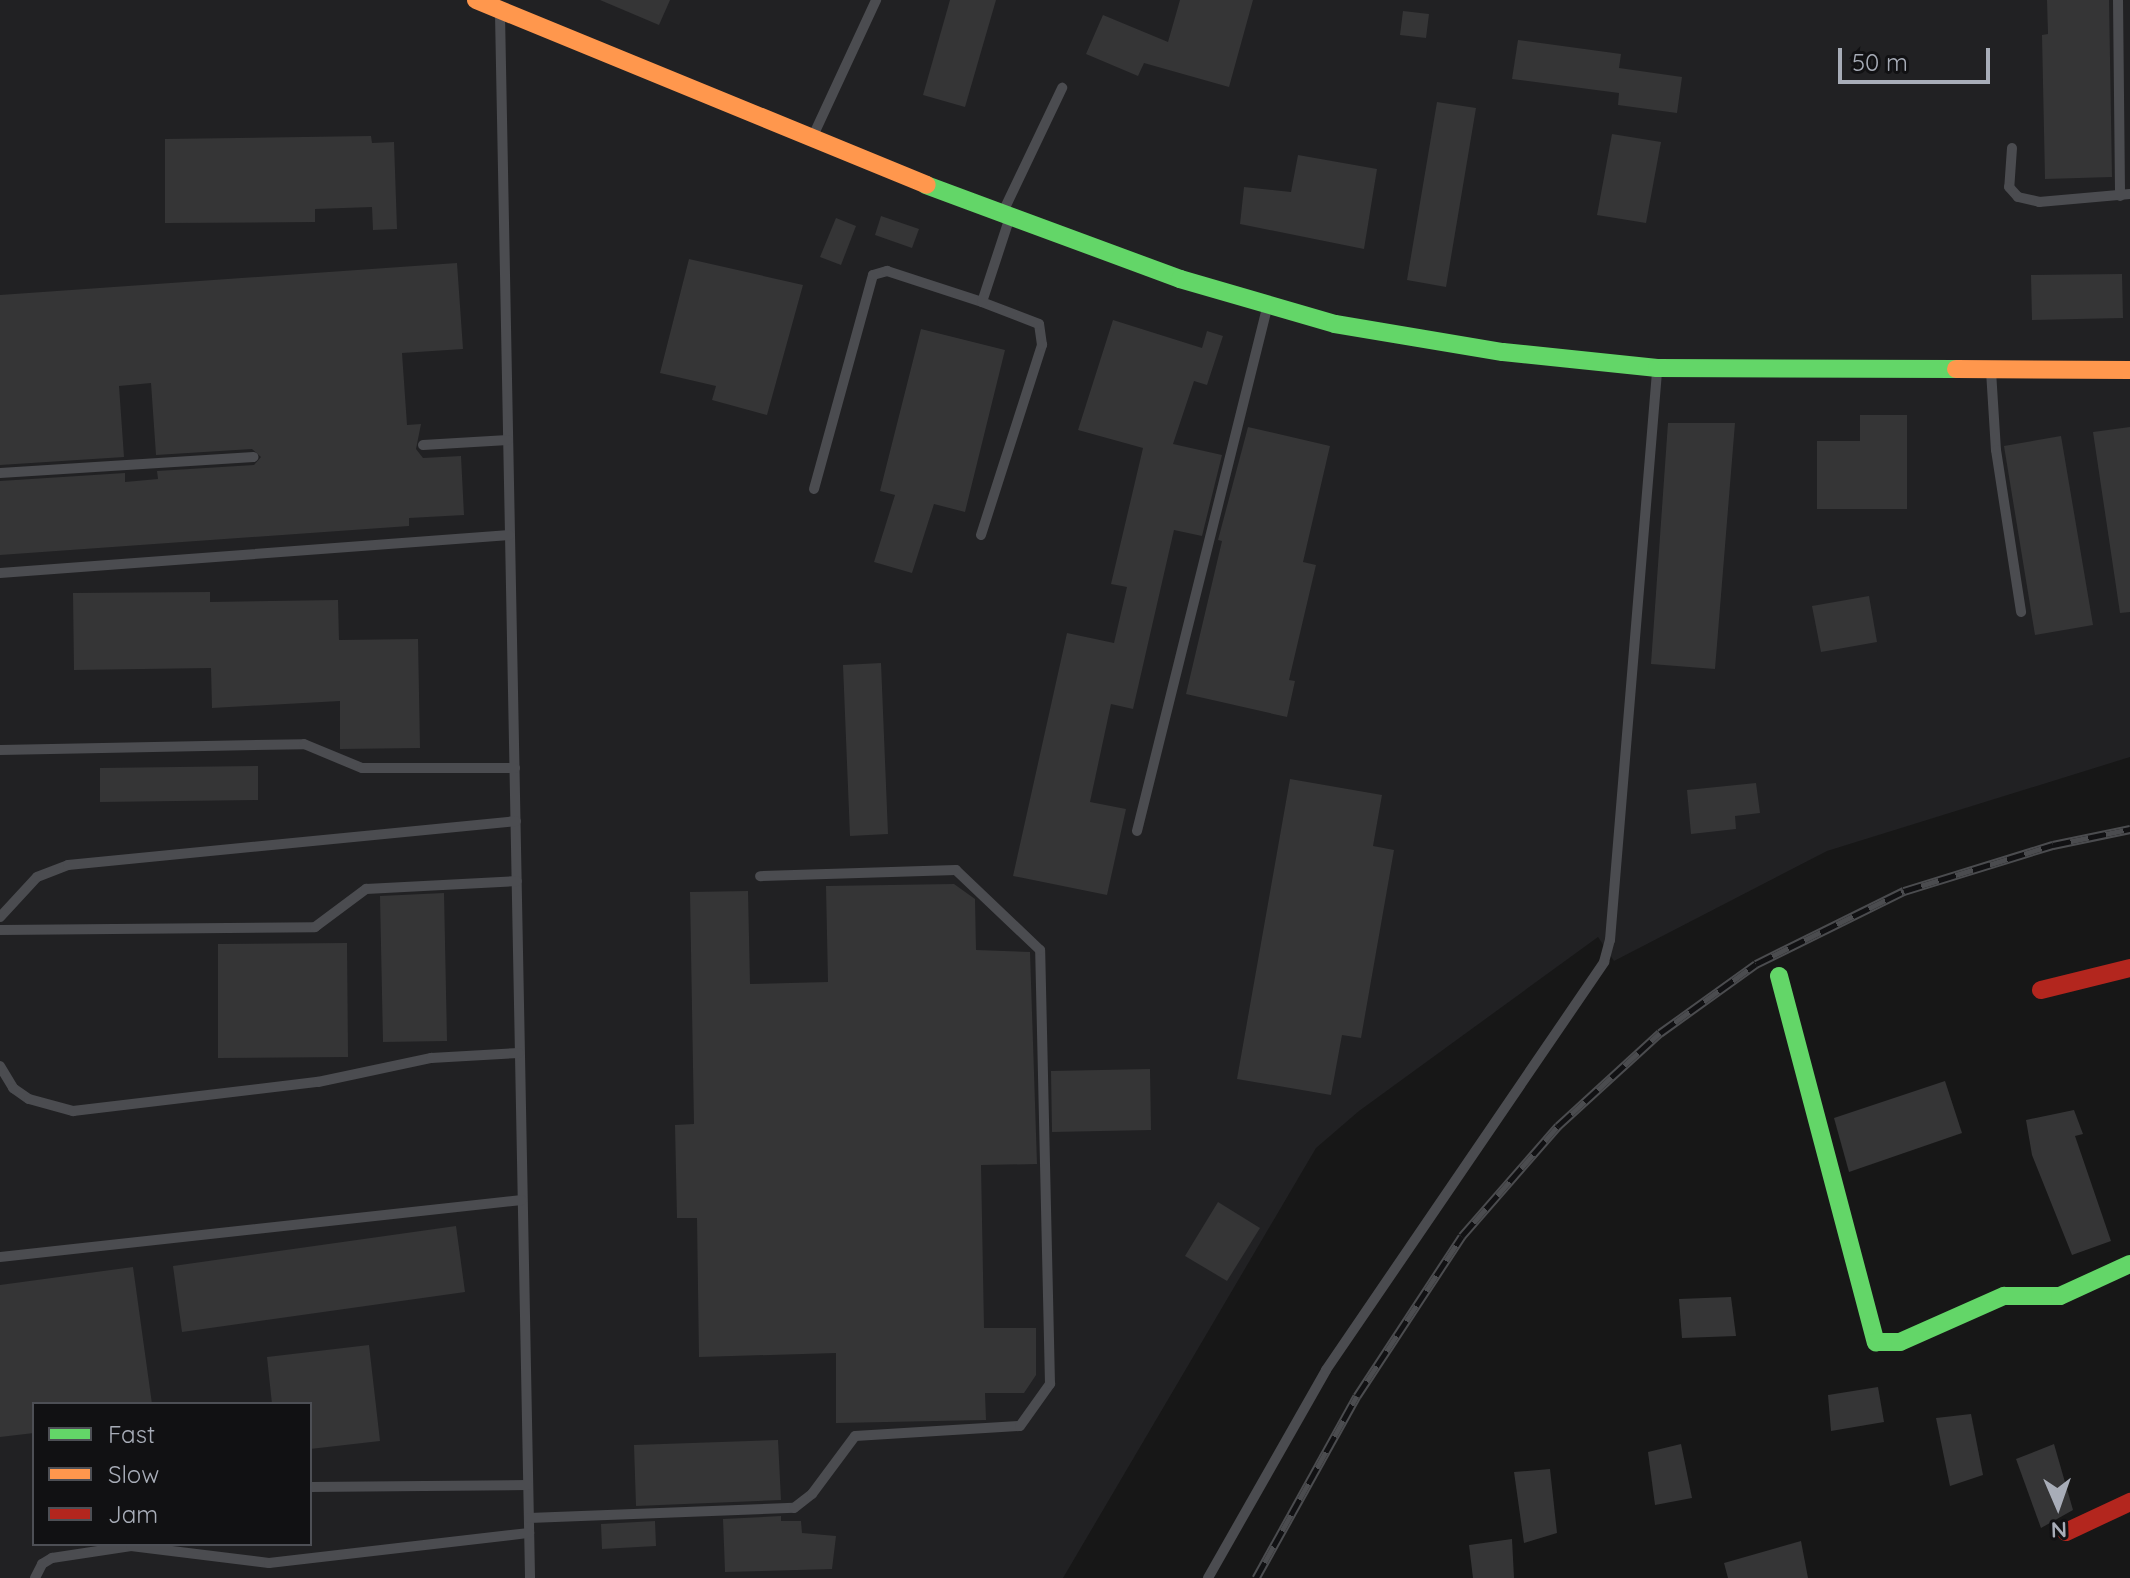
<!DOCTYPE html>
<style>
body{margin:0}
#map{position:relative;width:2130px;height:1578px;overflow:hidden;background:#171717;font-family:Quicksand,sans-serif}
div>[style]{position:absolute}
.built>*{inset:0;background:#212123}
.building>*{inset:0;background:#353536}
.lane>*{height:10px;margin:-5px;padding:0 5px;transform-origin:5px;border-radius:5px;background:#4b4c50}
.fast>*{height:18px;margin:-9px;padding:0 9px;transform-origin:9px;border-radius:9px;background:#63d668}
.slow>*{height:18px;margin:-9px;padding:0 9px;transform-origin:9px;border-radius:9px;background:#ff974d}
.jam>*{height:18px;margin:-9px;padding:0 9px;transform-origin:9px;border-radius:9px;background:#b3261e}
.rail>*{height:9px;margin-top:-4.5px;transform-origin:0;background:repeating-linear-gradient(90deg,#111113 0 18px,#4b4c4f 0 36px);box-sizing:border-box;border-block:2px solid #4b4c4f}
span{translate:-50% -50%;white-space:nowrap;text-align:center;line-height:1.15;-webkit-text-stroke:8px #111113;paint-order:stroke}
.legend{position:absolute;left:32px;top:1402px;width:280px;height:144px;box-sizing:border-box;background:#111113;border:2px solid #4d4f55;margin:0;padding:10px 14px;list-style:none;font-size:24px;color:#a8adb8}
.legend li{display:flex;align-items:center;gap:16px;height:40px}
.legend b{width:40px;border:2px solid #4d4f55}
.north{position:absolute;left:2018px;top:1466px;width:80px;height:80px;-webkit-text-stroke:6px #111113;paint-order:stroke;rotate:178deg;font-size:22px;font-weight:700;line-height:32px;text-align:center;color:#a8adb8}
.north::after{content:'';display:block;margin:auto;width:28px;height:36px;background:#a8adb8;clip-path:polygon(50% 0,100% 100%,50% 72%,0 100%)}
.scale{position:absolute;left:1838px;top:48px;width:152px;height:36px;box-sizing:border-box;border:4px solid #a8adb8;border-top:0;padding-left:10px;font-size:24px;line-height:28px;white-space:nowrap;color:#a8adb8;-webkit-text-stroke:6px #111113;paint-order:stroke}
</style>
<div id="map">
<div class="built">
<i style="clip-path:polygon(evenodd,0 0,2130px 0,2130px 757px,1827px 851px,1614px 961px,1598px 937px,1359px 1111px,1316px 1148px,1063px 1578px,0 1578px,0 0,34px 1404px,310px 1404px,310px 1544px,34px 1544px,34px 1404px)"></i>
</div>
<div class="building">
<i style="clip-path:polygon(600px 0,670px 0,659px 25px)"></i>
<i style="clip-path:polygon(950px 0,996px 0,965px 107px,923px 95px)"></i>
<i style="clip-path:polygon(1180px 0,1253px 0,1229px 87px,1144px 63px,1138px 76px,1086px 54px,1103px 15px,1168px 42px)"></i>
<i style="clip-path:polygon(2047px 0,2109px 0,2112px 177px,2045px 179px,2042px 35px,2048px 34px)"></i>
<i style="clip-path:polygon(1403px 11px,1429px 14px,1426px 38px,1400px 35px)"></i>
<i style="clip-path:polygon(1518px 40px,1621px 54px,1619px 68px,1682px 77px,1677px 113px,1618px 105px,1619px 93px,1512px 79px)"></i>
<i style="clip-path:polygon(1437px 102px,1476px 108px,1446px 287px,1407px 280px)"></i>
<i style="clip-path:polygon(1612px 134px,1661px 142px,1646px 223px,1597px 215px)"></i>
<i style="clip-path:polygon(371px 136px,372px 143px,394px 142px,397px 229px,373px 230px,372px 207px,315px 209px,315px 222px,165px 223px,165px 139px)"></i>
<i style="clip-path:polygon(1298px 155px,1377px 169px,1364px 249px,1240px 224px,1244px 187px,1291px 192px)"></i>
<i style="clip-path:polygon(881px 216px,919px 229px,912px 248px,875px 235px)"></i>
<i style="clip-path:polygon(836px 218px,856px 226px,841px 265px,820px 257px)"></i>
<i style="clip-path:polygon(689px 259px,803px 285px,767px 415px,712px 400px,716px 386px,660px 373px)"></i>
<i style="clip-path:polygon(457px 263px,463px 349px,402px 353px,407px 425px,421px 424px,416px 449px,423px 458px,461px 456px,464px 515px,409px 518px,409px 526px,0 555px,0 481px,125px 473px,125px 482px,158px 479px,157px 471px,254px 465px,261px 457px,252px 449px,156px 455px,151px 383px,119px 386px,124px 457px,0 465px,0 295px)"></i>
<i style="clip-path:polygon(2122px 274px,2123px 318px,2032px 320px,2031px 275px)"></i>
<i style="clip-path:polygon(1113px 320px,1202px 348px,1207px 331px,1223px 336px,1207px 385px,1194px 381px,1173px 444px,1222px 455px,1202px 536px,1174px 530px,1133px 709px,1111px 704px,1090px 802px,1126px 809px,1107px 895px,1013px 876px,1067px 633px,1114px 643px,1127px 587px,1111px 584px,1143px 448px,1078px 430px)"></i>
<i style="clip-path:polygon(921px 329px,1005px 350px,965px 512px,934px 504px,912px 573px,874px 562px,895px 495px,880px 491px)"></i>
<i style="clip-path:polygon(1860px 415px,1907px 415px,1907px 509px,1817px 509px,1817px 441px,1860px 441px)"></i>
<i style="clip-path:polygon(1668px 423px,1735px 423px,1715px 669px,1651px 664px)"></i>
<i style="clip-path:polygon(1248px 427px,1330px 446px,1303px 562px,1316px 565px,1289px 680px,1295px 681px,1287px 717px,1186px 694px,1222px 541px,1218px 540px)"></i>
<i style="clip-path:polygon(2130px 427px,2130px 612px,2120px 613px,2093px 432px)"></i>
<i style="clip-path:polygon(2061px 436px,2093px 625px,2035px 635px,2004px 446px)"></i>
<i style="clip-path:polygon(210px 592px,210px 602px,338px 600px,339px 640px,418px 639px,420px 748px,340px 749px,340px 701px,212px 708px,211px 668px,74px 670px,73px 593px)"></i>
<i style="clip-path:polygon(1869px 596px,1877px 642px,1821px 652px,1812px 606px)"></i>
<i style="clip-path:polygon(881px 663px,888px 834px,850px 836px,843px 665px)"></i>
<i style="clip-path:polygon(258px 766px,258px 800px,100px 802px,100px 768px)"></i>
<i style="clip-path:polygon(1290px 779px,1382px 795px,1373px 846px,1394px 850px,1361px 1038px,1342px 1035px,1331px 1095px,1237px 1079px)"></i>
<i style="clip-path:polygon(1756px 783px,1760px 813px,1735px 816px,1736px 829px,1691px 834px,1687px 790px)"></i>
<i style="clip-path:polygon(954px 884px,975px 899px,976px 950px,1030px 952px,1037px 1164px,981px 1165px,984px 1328px,1036px 1328px,1036px 1375px,1024px 1393px,985px 1393px,986px 1420px,836px 1423px,836px 1353px,699px 1357px,697px 1218px,677px 1218px,675px 1125px,694px 1124px,690px 892px,748px 891px,750px 984px,828px 982px,826px 886px)"></i>
<i style="clip-path:polygon(444px 893px,447px 1041px,383px 1042px,380px 896px)"></i>
<i style="clip-path:polygon(347px 943px,348px 1057px,218px 1058px,218px 944px)"></i>
<i style="clip-path:polygon(1150px 1069px,1151px 1130px,1052px 1132px,1051px 1071px)"></i>
<i style="clip-path:polygon(1945px 1081px,1962px 1133px,1849px 1172px,1834px 1118px)"></i>
<i style="clip-path:polygon(2074px 1110px,2083px 1134px,2075px 1136px,2111px 1241px,2072px 1255px,2032px 1155px,2026px 1120px)"></i>
<i style="clip-path:polygon(1218px 1202px,1260px 1228px,1227px 1281px,1185px 1256px)"></i>
<i style="clip-path:polygon(456px 1226px,465px 1292px,182px 1332px,173px 1266px)"></i>
<i style="clip-path:polygon(133px 1267px,152px 1404px,34px 1404px,34px 1433px,0 1437px,0 1285px)"></i>
<i style="clip-path:polygon(1731px 1297px,1736px 1336px,1682px 1338px,1679px 1299px)"></i>
<i style="clip-path:polygon(369px 1345px,380px 1441px,310px 1449px,310px 1404px,272px 1404px,267px 1357px)"></i>
<i style="clip-path:polygon(1878px 1387px,1884px 1422px,1831px 1431px,1828px 1395px)"></i>
<i style="clip-path:polygon(1971px 1414px,1983px 1475px,1950px 1486px,1936px 1418px)"></i>
<i style="clip-path:polygon(778px 1440px,781px 1500px,636px 1506px,634px 1445px)"></i>
<i style="clip-path:polygon(1681px 1444px,1692px 1498px,1655px 1505px,1648px 1452px)"></i>
<i style="clip-path:polygon(2054px 1444px,2073px 1510px,2041px 1528px,2016px 1459px)"></i>
<i style="clip-path:polygon(1550px 1469px,1557px 1533px,1524px 1543px,1514px 1472px)"></i>
<i style="clip-path:polygon(781px 1516px,781px 1521px,801px 1521px,802px 1533px,836px 1536px,832px 1569px,725px 1572px,723px 1519px)"></i>
<i style="clip-path:polygon(655px 1521px,656px 1546px,602px 1549px,601px 1524px)"></i>
<i style="clip-path:polygon(1512px 1539px,1514px 1578px,1473px 1578px,1469px 1545px)"></i>
<i style="clip-path:polygon(1801px 1541px,1808px 1578px,1728px 1578px,1724px 1563px)"></i>
</div>
<div class="lane">
<i style="left:2118px;top:0;width:196px;rotate:89.4deg"></i>
<i style="left:500px;top:14px;width:1564px;rotate:88.9deg"></i>
<i style="left:813px;top:136px;width:150px;rotate:-65.1deg"></i>
<i style="left:2012px;top:148px;width:39px;rotate:94deg"></i>
<i style="left:2009px;top:187px;width:13px;rotate:48deg"></i>
<i style="left:2018px;top:197px;width:22px;rotate:13deg"></i>
<i style="left:2039px;top:202px;width:91px;rotate:-5deg"></i>
<i style="left:1002px;top:214px;width:140px;rotate:-64.5deg"></i>
<i style="left:1991px;top:371px;width:79px;rotate:86.4deg"></i>
<i style="left:1996px;top:450px;width:164px;rotate:81.2deg"></i>
<i style="left:423px;top:445px;width:85px;rotate:-3.4deg"></i>
<i style="left:0;top:473px;width:254px;rotate:-3.6deg"></i>
<i style="left:814px;top:489px;width:222px;rotate:-74.6deg"></i>
<i style="left:873px;top:275px;width:15px;rotate:-16deg"></i>
<i style="left:887px;top:271px;width:100px;rotate:18.1deg"></i>
<i style="left:981px;top:535px;width:200px;rotate:-72.2deg"></i>
<i style="left:1042px;top:345px;width:21px;rotate:-98deg"></i>
<i style="left:1039px;top:324px;width:61px;rotate:-158.9deg"></i>
<i style="left:982px;top:302px;width:86px;rotate:-71.8deg"></i>
<i style="left:0;top:573px;width:511px;rotate:-4.26deg"></i>
<i style="left:0;top:750px;width:304px;rotate:-1.1deg"></i>
<i style="left:304px;top:744px;width:63px;rotate:22.5deg"></i>
<i style="left:362px;top:768px;width:153px"></i>
<i style="left:1137px;top:831px;width:539px;rotate:-76.04deg"></i>
<i style="left:0;top:917px;width:54px;rotate:-47.2deg"></i>
<i style="left:37px;top:877px;width:33px;rotate:-21deg"></i>
<i style="left:68px;top:865px;width:450px;rotate:-5.6deg"></i>
<i style="left:0;top:930px;width:315px;rotate:-0.5deg"></i>
<i style="left:315px;top:927px;width:64px;rotate:-36.7deg"></i>
<i style="left:366px;top:889px;width:151px;rotate:-3deg"></i>
<i style="left:0;top:1066px;width:26px;rotate:59deg"></i>
<i style="left:13px;top:1088px;width:19px;rotate:35deg"></i>
<i style="left:29px;top:1099px;width:46px;rotate:15.3deg"></i>
<i style="left:73px;top:1111px;width:247px;rotate:-6.8deg"></i>
<i style="left:318px;top:1082px;width:116px;rotate:-12deg"></i>
<i style="left:431px;top:1058px;width:88px;rotate:-3.3deg"></i>
<i style="left:0;top:1257px;width:525px;rotate:-6.23deg"></i>
<i style="left:310px;top:1487px;width:218px;rotate:-0.5deg"></i>
<i style="left:529px;top:1518px;width:265px;rotate:-2.2deg"></i>
<i style="left:794px;top:1508px;width:23px;rotate:-38deg"></i>
<i style="left:812px;top:1494px;width:72px;rotate:-53.4deg"></i>
<i style="left:855px;top:1436px;width:165px;rotate:-3.5deg"></i>
<i style="left:1020px;top:1426px;width:52px;rotate:-54.5deg"></i>
<i style="left:1050px;top:1384px;width:434px;rotate:-91.3deg"></i>
<i style="left:1040px;top:950px;width:116px;rotate:-136.4deg"></i>
<i style="left:956px;top:870px;width:196px;rotate:178.2deg"></i>
<i style="left:35px;top:1578px;width:16px;rotate:-63deg"></i>
<i style="left:42px;top:1564px;width:12px;rotate:-31deg"></i>
<i style="left:52px;top:1558px;width:80px;rotate:-8.6deg"></i>
<i style="left:131px;top:1546px;width:139px;rotate:7deg"></i>
<i style="left:269px;top:1563px;width:262px;rotate:-6.6deg"></i>
<i style="left:1208px;top:1578px;width:239px;rotate:-60.4deg"></i>
<i style="left:1326px;top:1370px;width:494px;rotate:-55.7deg"></i>
<i style="left:1604px;top:962px;width:23px;rotate:-75deg"></i>
<i style="left:1610px;top:940px;width:570px;rotate:-85.27deg"></i>
</div>
<div class="fast">
<i style="left:926px;top:185px;width:271px;rotate:20.3deg"></i>
<i style="left:1180px;top:279px;width:161px;rotate:16.2deg"></i>
<i style="left:1335px;top:324px;width:170px;rotate:9.5deg"></i>
<i style="left:1503px;top:352px;width:155px;rotate:5.9deg"></i>
<i style="left:1657px;top:368px;width:299px;rotate:0.2deg"></i>
<i style="left:1779px;top:976px;width:379px;rotate:75.2deg"></i>
<i style="left:1876px;top:1342px;width:24px"></i>
<i style="left:1900px;top:1342px;width:114px;rotate:-23.9deg"></i>
<i style="left:2004px;top:1296px;width:56px"></i>
<i style="left:2060px;top:1296px;width:77px;rotate:-24.6deg"></i>
</div>
<div class="slow">
<i style="left:476px;top:0;width:487px;rotate:22.3deg"></i>
<i style="left:1956px;top:369px;width:174px;rotate:0.3deg"></i>
</div>
<div class="jam">
<i style="left:2041px;top:990px;width:92px;rotate:-13.9deg"></i>
<i style="left:2066px;top:1532px;width:71px;rotate:-25.1deg"></i>
</div>
<div class="rail">
<i style="left:1256px;top:1578px;width:208px;rotate:-61deg"></i>
<i style="left:1357px;top:1396px;width:191px;rotate:-56.7deg"></i>
<i style="left:1462px;top:1236px;width:146px;rotate:-48.9deg"></i>
<i style="left:1558px;top:1126px;width:138px;rotate:-42.4deg"></i>
<i style="left:1660px;top:1033px;width:118px;rotate:-35.7deg"></i>
<i style="left:1756px;top:964px;width:165px;rotate:-26.3deg"></i>
<i style="left:1904px;top:891px;width:156px;rotate:-17.2deg"></i>
<i style="left:2053px;top:845px;width:79px;rotate:-11.7deg"></i>
</div>
<ul class="legend">
<li><b style="height:10px;background:#63d668"></b>Fast</li>
<li><b style="height:10px;background:#ff974d"></b>Slow</li>
<li><b style="height:10px;background:#b3261e"></b>Jam</li>
</ul>
<div class="north">N</div>
<div class="scale">50 m</div>
</div>
